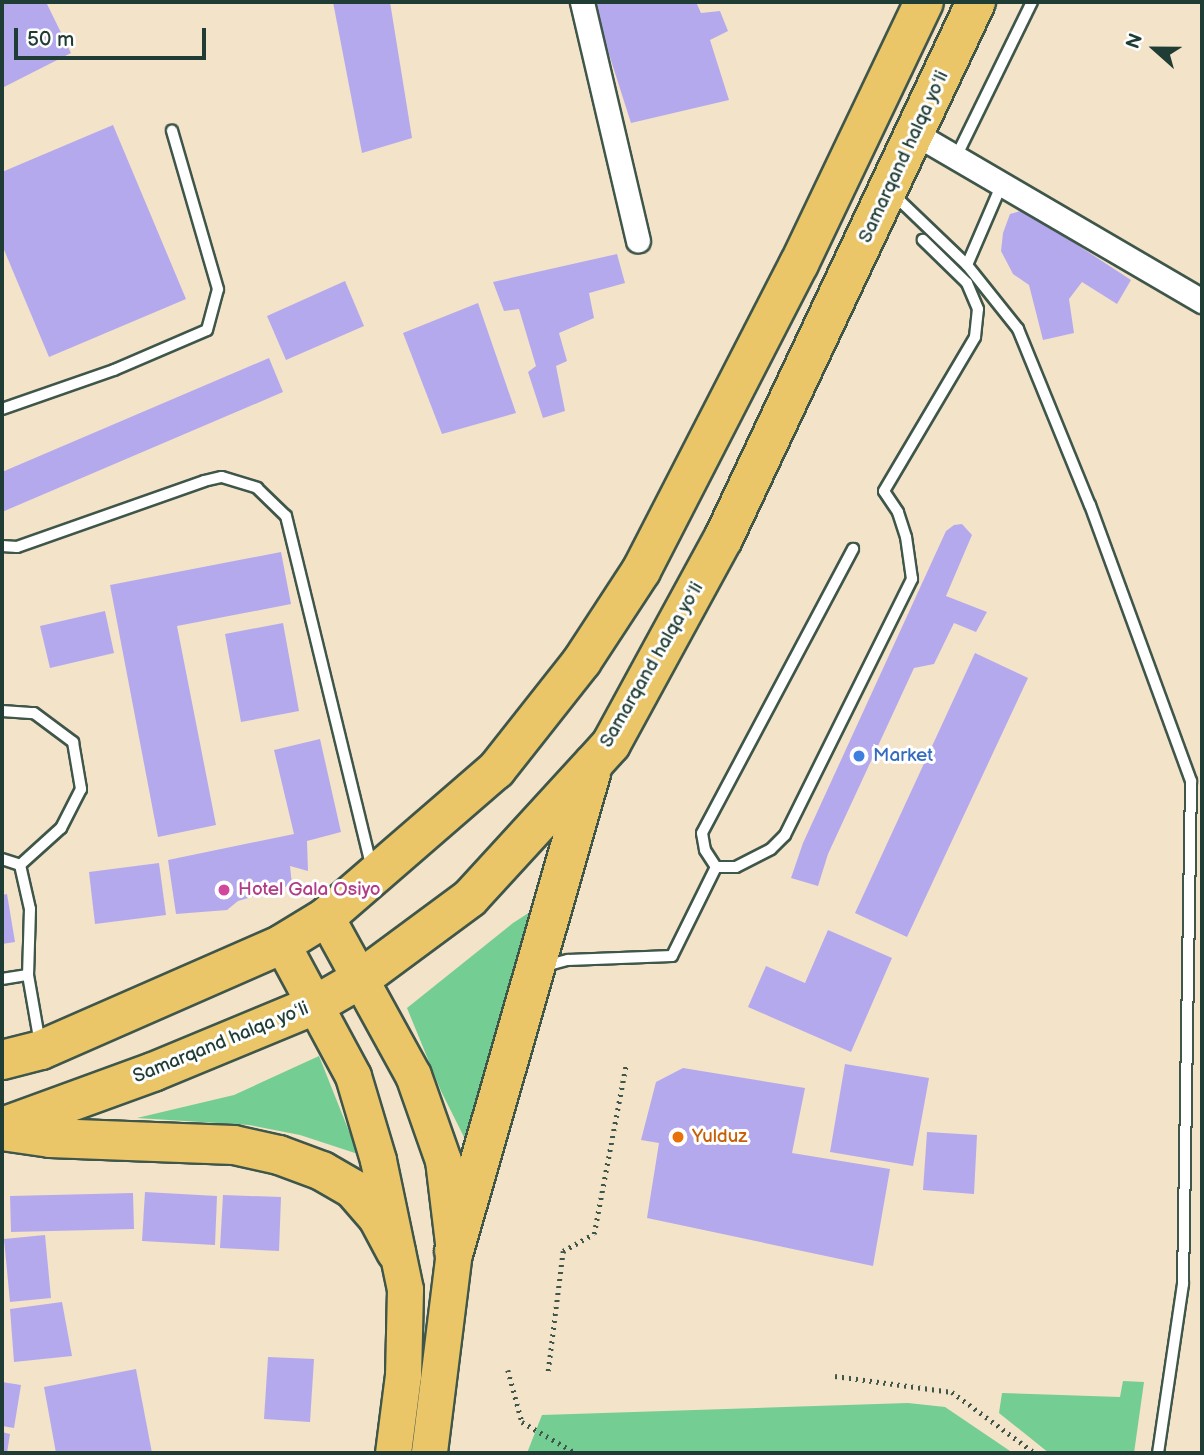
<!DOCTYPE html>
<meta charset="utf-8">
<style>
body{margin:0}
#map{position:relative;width:1204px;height:1455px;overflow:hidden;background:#f3e3c9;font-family:"Balsamiq Sans",sans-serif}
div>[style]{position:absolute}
.green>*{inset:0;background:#74cd93}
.building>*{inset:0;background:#b5a9ee}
.path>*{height:4.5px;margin-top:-2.25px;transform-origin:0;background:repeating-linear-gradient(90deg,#3f564a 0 2px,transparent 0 7px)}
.roads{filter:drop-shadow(2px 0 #3f564a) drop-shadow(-2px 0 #3f564a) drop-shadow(0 2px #3f564a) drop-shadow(0 -2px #3f564a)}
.lane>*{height:10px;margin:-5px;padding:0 5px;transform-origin:5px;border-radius:5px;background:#fff}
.street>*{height:23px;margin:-11.5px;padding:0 11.5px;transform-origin:11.5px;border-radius:11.5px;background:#fff}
.primary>*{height:35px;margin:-17.5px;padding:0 17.5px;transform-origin:17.5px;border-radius:17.5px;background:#ebc669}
.highway>*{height:38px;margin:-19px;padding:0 19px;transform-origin:19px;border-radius:19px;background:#ebc669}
.dots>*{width:19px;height:19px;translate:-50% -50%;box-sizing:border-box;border:4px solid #fff;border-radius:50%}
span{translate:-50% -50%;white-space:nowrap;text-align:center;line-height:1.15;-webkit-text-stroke:6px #fff;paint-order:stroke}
.street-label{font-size:19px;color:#1f3d34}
.shop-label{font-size:19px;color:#366cbe}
.left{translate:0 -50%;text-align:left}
.hotel-label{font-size:19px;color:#b23c85}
.food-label{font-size:19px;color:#c56008}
.frame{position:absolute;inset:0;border:4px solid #1f3d34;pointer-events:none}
.north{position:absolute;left:1120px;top:14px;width:70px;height:70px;-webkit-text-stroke:5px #fff;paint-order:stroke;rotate:291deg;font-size:19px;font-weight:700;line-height:28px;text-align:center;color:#1f3d34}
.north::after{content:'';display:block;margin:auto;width:24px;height:32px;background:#1f3d34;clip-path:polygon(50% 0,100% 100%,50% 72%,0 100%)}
.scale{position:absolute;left:14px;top:28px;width:192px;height:32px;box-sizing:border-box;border:4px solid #1f3d34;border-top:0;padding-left:9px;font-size:21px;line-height:24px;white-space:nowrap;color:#1f3d34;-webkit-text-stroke:5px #fff;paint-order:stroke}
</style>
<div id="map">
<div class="green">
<i style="clip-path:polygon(541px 905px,466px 1141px,441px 1091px,407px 1008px,513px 923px)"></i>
<i style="clip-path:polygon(319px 1056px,358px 1154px,300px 1135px,249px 1125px,137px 1118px,234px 1095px)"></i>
<i style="clip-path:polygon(1123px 1381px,1144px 1382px,1134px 1453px,1049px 1453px,999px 1413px,1002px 1393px,1120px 1397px)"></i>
<i style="clip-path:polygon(908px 1403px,945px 1407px,1013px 1453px,527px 1453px,542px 1415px)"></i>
</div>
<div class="building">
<i style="clip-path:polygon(2px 2px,46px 2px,71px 53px,2px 88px)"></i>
<i style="clip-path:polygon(333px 2px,390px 2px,412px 138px,362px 153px)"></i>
<i style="clip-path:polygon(600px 2px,696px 2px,701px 13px,720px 11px,728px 31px,710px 40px,729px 100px,631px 123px,593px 4px)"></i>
<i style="clip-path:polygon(113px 125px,186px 299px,49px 357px,2px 245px,2px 172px)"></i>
<i style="clip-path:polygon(1024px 210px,1131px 280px,1117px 304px,1082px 282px,1069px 299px,1074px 333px,1043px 340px,1029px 285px,1013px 274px,1001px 251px,1003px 233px,1010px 214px)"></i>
<i style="clip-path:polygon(617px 254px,625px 283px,589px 293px,594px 318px,559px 333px,567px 361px,556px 366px,565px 411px,543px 418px,528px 372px,536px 366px,519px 309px,504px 311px,493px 282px)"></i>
<i style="clip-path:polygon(345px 281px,364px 326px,286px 360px,267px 316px)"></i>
<i style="clip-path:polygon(478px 303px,516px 413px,442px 434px,403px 333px)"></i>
<i style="clip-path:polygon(269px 358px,283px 392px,2px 512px,2px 472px)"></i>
<i style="clip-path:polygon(962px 524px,972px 535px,946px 596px,987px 612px,976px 632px,954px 623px,934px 664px,914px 668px,828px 854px,818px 886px,791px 878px,803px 843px,946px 531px,954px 525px)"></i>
<i style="clip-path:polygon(281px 552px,291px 604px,177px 626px,216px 825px,158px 837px,110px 585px)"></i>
<i style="clip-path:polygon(105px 611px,114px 653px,50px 668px,40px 626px)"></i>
<i style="clip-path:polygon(283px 623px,299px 711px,241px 722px,225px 634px)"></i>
<i style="clip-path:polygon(975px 653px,1028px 678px,907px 937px,855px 913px)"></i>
<i style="clip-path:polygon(320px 739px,341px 832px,307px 841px,308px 871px,290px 866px,292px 885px,238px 901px,227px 910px,176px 914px,168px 860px,294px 834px,274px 750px)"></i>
<i style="clip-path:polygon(159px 863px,166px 915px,95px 924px,89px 872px)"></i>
<i style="clip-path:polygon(7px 894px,15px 942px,2px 944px,2px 895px)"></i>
<i style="clip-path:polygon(828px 930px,892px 958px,851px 1052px,748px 1007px,766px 966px,805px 983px)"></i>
<i style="clip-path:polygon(845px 1064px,929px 1078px,913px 1166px,830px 1152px)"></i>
<i style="clip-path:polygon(683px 1068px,805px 1088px,792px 1153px,890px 1169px,873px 1266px,647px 1218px,659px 1143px,641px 1140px,656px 1082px)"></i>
<i style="clip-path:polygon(927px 1132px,977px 1135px,974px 1194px,923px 1190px)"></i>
<i style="clip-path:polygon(145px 1192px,217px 1196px,215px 1245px,142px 1241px)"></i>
<i style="clip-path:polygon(133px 1193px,134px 1229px,11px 1232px,10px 1196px)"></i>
<i style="clip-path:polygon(223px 1195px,281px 1197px,279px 1251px,220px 1248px)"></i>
<i style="clip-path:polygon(45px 1235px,51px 1298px,10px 1302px,4px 1239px)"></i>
<i style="clip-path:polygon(62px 1302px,72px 1356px,14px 1362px,10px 1309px)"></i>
<i style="clip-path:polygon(268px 1357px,314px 1359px,310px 1422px,264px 1419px)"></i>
<i style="clip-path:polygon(136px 1369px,152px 1453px,56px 1453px,44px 1387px)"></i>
<i style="clip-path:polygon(2px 1382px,21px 1385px,14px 1428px,2px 1426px)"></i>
<i style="clip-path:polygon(2px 1432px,10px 1434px,7px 1453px,2px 1453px)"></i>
</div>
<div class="path">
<i style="left:508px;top:1370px;width:54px;rotate:74.9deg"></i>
<i style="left:522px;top:1422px;width:62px;rotate:29.9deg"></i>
<i style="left:548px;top:1371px;width:121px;rotate:-82.9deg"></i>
<i style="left:563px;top:1251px;width:35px;rotate:-29deg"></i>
<i style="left:594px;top:1234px;width:173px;rotate:-79.3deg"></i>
<i style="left:835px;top:1376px;width:118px;rotate:7.8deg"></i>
<i style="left:952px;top:1392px;width:103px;rotate:36.3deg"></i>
</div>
<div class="roads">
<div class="lane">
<i style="left:956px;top:157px;width:173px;rotate:-63.9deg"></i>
<i style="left:894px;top:195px;width:101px;rotate:43.8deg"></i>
<i style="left:967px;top:265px;width:82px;rotate:51.4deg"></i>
<i style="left:1018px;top:329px;width:190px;rotate:67.8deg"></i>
<i style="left:1090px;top:505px;width:294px;rotate:69.9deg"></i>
<i style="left:1191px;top:781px;width:503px;rotate:90.91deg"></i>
<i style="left:1183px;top:1284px;width:171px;rotate:98.4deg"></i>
<i style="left:967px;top:265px;width:86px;rotate:-66.7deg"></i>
<i style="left:2px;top:409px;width:119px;rotate:-19.2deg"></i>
<i style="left:114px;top:370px;width:101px;rotate:-23.3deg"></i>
<i style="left:207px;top:330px;width:42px;rotate:-75deg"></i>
<i style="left:218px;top:289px;width:165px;rotate:-106.2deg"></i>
<i style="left:2px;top:546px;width:15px;rotate:4deg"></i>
<i style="left:17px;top:547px;width:198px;rotate:-19.4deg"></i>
<i style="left:204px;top:481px;width:18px;rotate:-13deg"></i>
<i style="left:222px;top:477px;width:37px;rotate:17deg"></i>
<i style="left:257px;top:488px;width:40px;rotate:44deg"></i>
<i style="left:286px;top:516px;width:362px;rotate:76.3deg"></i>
<i style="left:2px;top:711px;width:32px;rotate:4deg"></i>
<i style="left:34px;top:713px;width:49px;rotate:36.6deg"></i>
<i style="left:73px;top:742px;width:48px;rotate:80.3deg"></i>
<i style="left:81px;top:789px;width:44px;rotate:117.1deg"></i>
<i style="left:61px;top:828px;width:55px;rotate:137.9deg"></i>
<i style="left:2px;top:859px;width:19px;rotate:18deg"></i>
<i style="left:20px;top:865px;width:45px;rotate:77.2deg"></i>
<i style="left:30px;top:909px;width:66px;rotate:91.7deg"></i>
<i style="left:28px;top:975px;width:70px;rotate:80.1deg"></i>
<i style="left:716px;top:867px;width:20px;rotate:-123deg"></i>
<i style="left:705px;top:850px;width:17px;rotate:-100deg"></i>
<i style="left:702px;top:833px;width:322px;rotate:-62deg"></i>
<i style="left:545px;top:966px;width:24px;rotate:-15deg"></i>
<i style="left:568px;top:960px;width:104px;rotate:-2.2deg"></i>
<i style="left:672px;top:956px;width:99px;rotate:-63.7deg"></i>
<i style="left:716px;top:867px;width:20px"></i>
<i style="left:736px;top:867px;width:39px;rotate:-27deg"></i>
<i style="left:771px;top:849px;width:20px;rotate:-45deg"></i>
<i style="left:785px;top:835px;width:286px;rotate:-63.6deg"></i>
<i style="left:912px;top:579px;width:42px;rotate:-98.1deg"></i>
<i style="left:906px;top:537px;width:26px;rotate:-108deg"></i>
<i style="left:898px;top:512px;width:25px;rotate:-124deg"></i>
<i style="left:884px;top:491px;width:179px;rotate:-59.4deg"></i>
<i style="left:975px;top:337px;width:28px;rotate:-84deg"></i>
<i style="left:978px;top:309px;width:28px;rotate:-113deg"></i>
<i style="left:967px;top:283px;width:62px;rotate:-135.7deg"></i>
<i style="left:2px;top:979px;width:26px;rotate:-9deg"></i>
</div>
<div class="street">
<i style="left:582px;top:2px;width:245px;rotate:76.8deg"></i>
<i style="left:916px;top:134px;width:331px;rotate:30.3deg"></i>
</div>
<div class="primary">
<i style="left:326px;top:917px;width:180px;rotate:61.2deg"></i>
<i style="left:413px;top:1075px;width:90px;rotate:70.6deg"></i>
<i style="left:443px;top:1160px;width:92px;rotate:83.1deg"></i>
<i style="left:454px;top:1251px;width:204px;rotate:97.1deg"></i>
<i style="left:282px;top:944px;width:150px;rotate:61.7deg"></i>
<i style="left:353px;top:1076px;width:88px;rotate:73.4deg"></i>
<i style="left:378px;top:1160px;width:132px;rotate:78.2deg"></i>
<i style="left:405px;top:1289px;width:86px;rotate:91.3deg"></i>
<i style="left:403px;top:1375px;width:79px;rotate:97.3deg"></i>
</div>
<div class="highway">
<i style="left:2px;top:1060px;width:40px;rotate:-14.4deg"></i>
<i style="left:41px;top:1050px;width:263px;rotate:-23.7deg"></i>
<i style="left:282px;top:944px;width:52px;rotate:-31.5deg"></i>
<i style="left:326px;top:917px;width:225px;rotate:-40.9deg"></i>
<i style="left:496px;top:770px;width:139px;rotate:-51.7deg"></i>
<i style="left:582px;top:661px;width:108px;rotate:-56.8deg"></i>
<i style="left:641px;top:571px;width:345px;rotate:-62.8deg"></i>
<i style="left:799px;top:264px;width:290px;rotate:-64.5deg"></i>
<i style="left:2px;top:1127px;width:161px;rotate:-20deg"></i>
<i style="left:153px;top:1072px;width:178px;rotate:-22.5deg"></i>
<i style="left:317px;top:1004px;width:52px;rotate:-30deg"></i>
<i style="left:362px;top:978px;width:134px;rotate:-36.5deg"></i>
<i style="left:470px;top:898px;width:182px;rotate:-47.5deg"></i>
<i style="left:593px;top:764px;width:27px;rotate:-48deg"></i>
<i style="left:611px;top:744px;width:234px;rotate:-61.4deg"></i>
<i style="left:723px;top:539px;width:594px;rotate:-64.77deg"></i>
<i style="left:2px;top:1131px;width:49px;rotate:8.3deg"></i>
<i style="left:50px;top:1138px;width:184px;rotate:2.2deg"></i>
<i style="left:234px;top:1145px;width:46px;rotate:12.5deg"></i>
<i style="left:279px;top:1155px;width:46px;rotate:20.4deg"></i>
<i style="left:322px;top:1171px;width:36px;rotate:30deg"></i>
<i style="left:353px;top:1189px;width:38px;rotate:49deg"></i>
<i style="left:378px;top:1218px;width:38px;rotate:62deg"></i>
<i style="left:454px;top:1251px;width:498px;rotate:-74deg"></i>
</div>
</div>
<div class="dots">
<i style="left:859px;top:756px;background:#3f7fe0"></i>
<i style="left:224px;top:890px;background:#d1479c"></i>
<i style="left:678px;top:1137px;background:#e8710a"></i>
</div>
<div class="street-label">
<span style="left:904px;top:157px;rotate:-65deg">Samarqand halqa yoʻli</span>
<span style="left:652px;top:665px;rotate:-60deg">Samarqand halqa yoʻli</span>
<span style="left:221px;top:1043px;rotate:-22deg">Samarqand halqa yoʻli</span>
</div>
<div class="shop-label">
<span class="left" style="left:873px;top:756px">Market</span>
</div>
<div class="hotel-label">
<span class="left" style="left:238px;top:890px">Hotel Gala Osiyo</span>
</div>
<div class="food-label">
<span class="left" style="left:692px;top:1137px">Yulduz</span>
</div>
<div class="frame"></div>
<div class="north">N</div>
<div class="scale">50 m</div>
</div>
